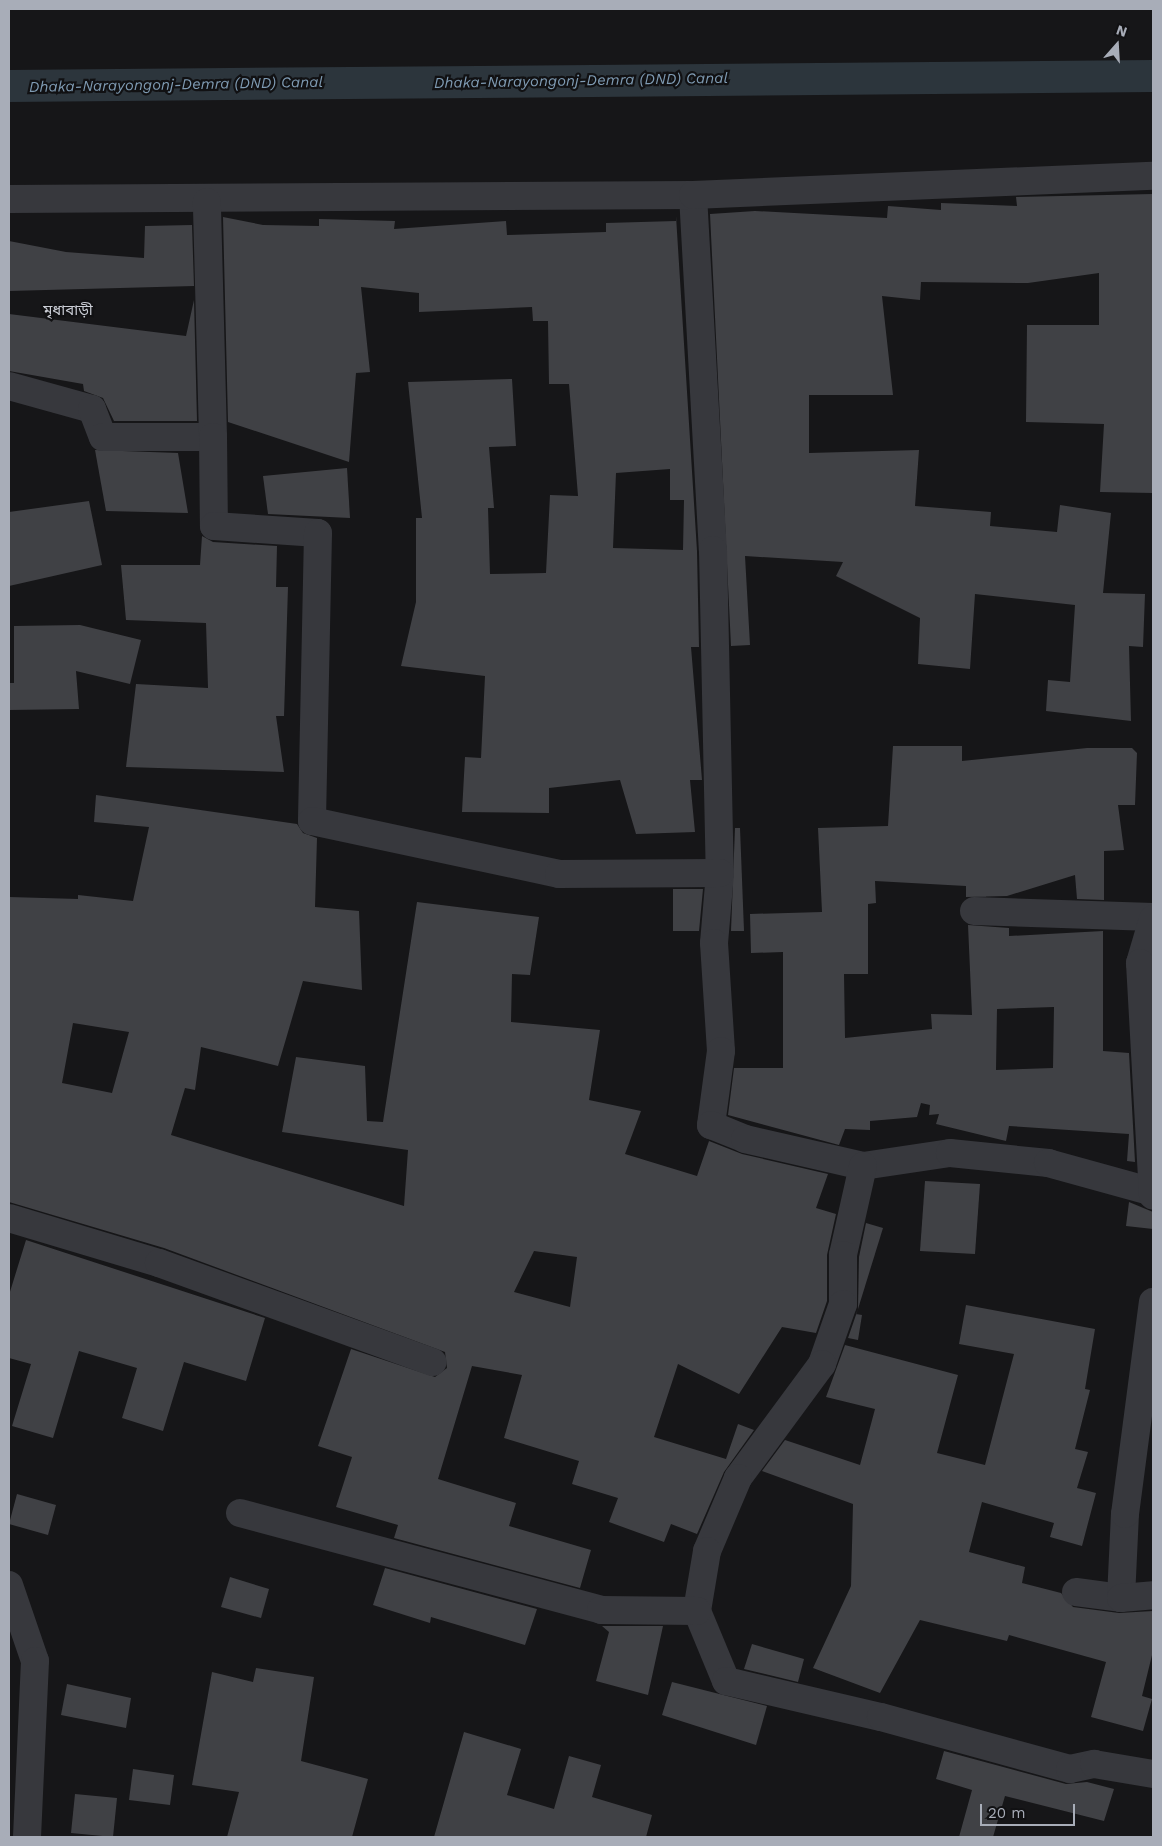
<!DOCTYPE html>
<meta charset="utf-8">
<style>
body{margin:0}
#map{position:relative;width:1162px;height:1846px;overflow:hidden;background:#161618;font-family:"Work Sans","Noto Sans Bengali",sans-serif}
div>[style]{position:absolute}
.canal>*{height:32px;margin:-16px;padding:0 16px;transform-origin:16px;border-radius:16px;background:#2c353c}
.building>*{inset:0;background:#404145}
.street>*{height:28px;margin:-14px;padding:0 14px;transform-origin:14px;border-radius:14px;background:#37383d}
span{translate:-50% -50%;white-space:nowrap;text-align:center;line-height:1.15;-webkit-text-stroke:4.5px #111113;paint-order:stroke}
.water-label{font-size:15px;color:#7f9bb3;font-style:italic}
.neighbourhood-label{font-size:15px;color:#c9ccd4}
.frame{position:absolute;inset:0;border:10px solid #a8adb8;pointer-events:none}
.north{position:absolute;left:1092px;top:20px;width:50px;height:50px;-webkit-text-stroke:4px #111113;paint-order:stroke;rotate:19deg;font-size:14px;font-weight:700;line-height:20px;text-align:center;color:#a8adb8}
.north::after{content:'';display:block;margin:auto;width:18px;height:22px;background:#a8adb8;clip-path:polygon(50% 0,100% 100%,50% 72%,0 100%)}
.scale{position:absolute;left:980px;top:1804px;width:95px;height:22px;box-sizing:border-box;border:2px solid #a8adb8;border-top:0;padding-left:6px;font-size:15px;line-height:18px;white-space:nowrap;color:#a8adb8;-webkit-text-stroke:4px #111113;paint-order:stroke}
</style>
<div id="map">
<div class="canal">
<i style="left:9px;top:86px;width:1144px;rotate:-0.5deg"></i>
</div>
<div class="building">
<i style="clip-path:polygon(1153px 194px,1153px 493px,1100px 492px,1104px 424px,1026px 422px,1027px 325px,1099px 325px,1099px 273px,1028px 283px,921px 282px,920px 300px,882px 296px,893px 395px,809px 395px,809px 453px,919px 450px,915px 506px,991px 512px,990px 526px,1057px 532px,1060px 505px,1111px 513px,1103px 593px,1145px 594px,1143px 647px,1129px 646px,1131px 721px,1046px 711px,1048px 680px,1070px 682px,1075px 605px,975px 594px,970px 669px,918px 664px,920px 618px,836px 576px,843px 562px,745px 556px,750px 645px,731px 646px,710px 214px,755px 211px,887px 218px,888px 206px,941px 210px,941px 203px,1017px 206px,1016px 197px)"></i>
<i style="clip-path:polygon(evenodd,676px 216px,697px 551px,699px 647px,691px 647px,702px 780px,690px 780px,695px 832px,636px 834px,620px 780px,549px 788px,549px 813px,462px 812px,465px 757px,481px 758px,485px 676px,401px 666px,416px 602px,416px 518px,422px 518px,408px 382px,512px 379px,516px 446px,489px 447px,494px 508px,488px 508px,490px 574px,546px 573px,550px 495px,578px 496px,569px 384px,549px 384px,548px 321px,533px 321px,532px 307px,419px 312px,419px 293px,361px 287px,370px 372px,356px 373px,349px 462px,228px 422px,223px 217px,263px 225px,319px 226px,319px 219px,395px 221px,394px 229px,506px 221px,507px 235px,606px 232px,606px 223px,676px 221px,676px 216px,670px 469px,670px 500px,684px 500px,683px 550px,613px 548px,616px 473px,670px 469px)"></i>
<i style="clip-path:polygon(192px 225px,194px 286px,9px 291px,9px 241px,66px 252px,144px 258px,145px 226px)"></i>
<i style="clip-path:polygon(194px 300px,197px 421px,114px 421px,103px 398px,84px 391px,83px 384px,9px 371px,9px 314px,186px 336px)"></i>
<i style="clip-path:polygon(95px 450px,178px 453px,188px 513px,106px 511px)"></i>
<i style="clip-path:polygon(347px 468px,350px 518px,268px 514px,263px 476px)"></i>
<i style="clip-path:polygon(89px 501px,102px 565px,9px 586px,9px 512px)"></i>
<i style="clip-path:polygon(202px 536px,213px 542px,277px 546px,276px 587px,288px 587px,284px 716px,276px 716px,284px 772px,126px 767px,136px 684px,208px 688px,206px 623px,126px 620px,121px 565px,200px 565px)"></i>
<i style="clip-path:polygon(80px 625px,141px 640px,130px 684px,76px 671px,79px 709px,9px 710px,9px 683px,14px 683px,14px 626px)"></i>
<i style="clip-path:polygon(evenodd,893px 746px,962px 746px,962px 761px,1087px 748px,1132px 748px,1137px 753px,1135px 805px,1118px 805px,1124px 850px,1104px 851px,1104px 900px,1077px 899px,1075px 875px,1007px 896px,966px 897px,966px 886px,875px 881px,876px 903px,868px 904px,868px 974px,844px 974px,845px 1038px,932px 1029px,931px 1014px,972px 1015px,968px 925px,1009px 928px,1009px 936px,1103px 931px,1103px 1051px,1129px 1053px,1135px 1162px,1127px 1161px,1129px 1134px,1009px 1126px,1006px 1141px,936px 1124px,939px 1114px,929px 1115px,930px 1105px,921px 1103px,917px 1117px,870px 1121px,870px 1130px,845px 1129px,839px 1145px,728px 1115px,734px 1068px,783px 1068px,783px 952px,751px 953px,750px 914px,822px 912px,818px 828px,888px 826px,893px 746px,1054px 1007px,1053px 1068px,996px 1070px,997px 1009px,1054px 1007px)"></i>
<i style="clip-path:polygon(evenodd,96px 795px,297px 824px,303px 833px,317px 838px,315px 907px,359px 911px,362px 990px,303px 981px,278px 1066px,201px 1047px,195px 1090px,185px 1088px,171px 1135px,404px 1206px,408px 1150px,282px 1132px,296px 1057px,365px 1066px,367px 1121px,383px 1122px,417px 902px,539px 917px,530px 975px,512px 974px,511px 1022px,600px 1030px,589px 1100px,641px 1111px,625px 1154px,697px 1176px,709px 1141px,742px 1154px,828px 1174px,816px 1208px,836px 1214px,827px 1255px,827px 1301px,816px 1333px,782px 1327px,739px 1394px,678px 1364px,654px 1437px,726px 1459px,738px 1424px,754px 1430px,724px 1472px,697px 1534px,671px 1524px,664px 1542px,609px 1522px,618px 1498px,572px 1484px,579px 1461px,504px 1438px,522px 1375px,472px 1366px,438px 1479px,516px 1503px,509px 1526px,591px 1550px,580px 1588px,394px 1538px,398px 1525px,336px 1507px,352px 1457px,318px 1446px,351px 1349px,435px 1377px,447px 1368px,445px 1352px,164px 1248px,9px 1202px,9px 897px,78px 899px,78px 895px,133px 901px,149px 827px,94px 822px,96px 795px,73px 1023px,129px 1032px,112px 1093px,62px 1083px,73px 1023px,96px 795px,534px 1251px,577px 1257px,570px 1307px,514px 1292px,534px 1251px)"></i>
<i style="clip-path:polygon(735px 828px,740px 828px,744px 931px,731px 931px)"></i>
<i style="clip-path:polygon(673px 889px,703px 889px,699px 931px,673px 931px)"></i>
<i style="clip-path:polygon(925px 1181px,980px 1184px,975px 1254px,920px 1251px)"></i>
<i style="clip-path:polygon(1129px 1202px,1153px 1212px,1153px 1229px,1126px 1226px)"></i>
<i style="clip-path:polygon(866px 1223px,883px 1228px,858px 1309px,859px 1257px)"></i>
<i style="clip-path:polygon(26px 1240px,265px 1318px,246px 1381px,184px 1362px,163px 1431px,122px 1418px,137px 1368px,79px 1351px,53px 1438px,12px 1426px,31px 1364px,9px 1358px,9px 1295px)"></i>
<i style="clip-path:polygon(966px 1305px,1095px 1329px,1085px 1389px,1090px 1390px,1075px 1449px,1088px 1452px,1077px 1488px,1096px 1493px,1082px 1546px,1050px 1537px,1054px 1523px,982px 1502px,969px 1552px,1025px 1567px,1022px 1583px,1061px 1593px,1073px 1607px,1119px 1613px,1153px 1611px,1153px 1651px,1142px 1696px,1152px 1699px,1143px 1731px,1091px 1717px,1106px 1662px,1009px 1635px,1007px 1641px,920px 1620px,880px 1693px,813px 1668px,851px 1586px,853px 1504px,762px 1471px,785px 1440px,860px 1465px,875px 1409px,826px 1397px,845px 1345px,958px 1375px,937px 1453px,985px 1465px,1014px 1354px,959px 1344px)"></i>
<i style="clip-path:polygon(858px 1309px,856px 1314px,862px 1315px,858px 1340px,848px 1338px)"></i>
<i style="clip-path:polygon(17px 1494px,56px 1505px,48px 1535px,9px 1524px)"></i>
<i style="clip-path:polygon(385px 1568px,537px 1609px,525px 1645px,431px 1617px,430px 1623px,373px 1605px)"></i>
<i style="clip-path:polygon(230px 1577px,269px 1589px,261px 1618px,221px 1607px)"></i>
<i style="clip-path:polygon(602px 1626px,663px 1626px,648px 1695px,596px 1681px,609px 1632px)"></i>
<i style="clip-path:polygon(752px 1644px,804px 1659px,798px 1682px,744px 1669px)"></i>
<i style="clip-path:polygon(256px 1668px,314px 1677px,301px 1761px,368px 1779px,352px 1837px,227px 1837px,239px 1792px,192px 1785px,212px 1672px,253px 1682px)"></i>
<i style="clip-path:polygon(672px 1682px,767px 1706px,756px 1745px,662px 1715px)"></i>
<i style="clip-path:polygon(67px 1684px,131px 1698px,126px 1728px,61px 1715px)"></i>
<i style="clip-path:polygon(464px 1732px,521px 1749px,507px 1795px,554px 1809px,569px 1756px,601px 1765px,592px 1797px,652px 1815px,646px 1837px,434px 1837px)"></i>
<i style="clip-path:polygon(944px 1751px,1066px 1784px,1087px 1782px,1114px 1789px,1104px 1821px,1005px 1796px,993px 1837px,959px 1837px,972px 1790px,936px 1779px)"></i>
<i style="clip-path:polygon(133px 1769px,174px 1775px,170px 1805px,129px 1800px)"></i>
<i style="clip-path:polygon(75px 1794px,117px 1798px,113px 1837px,71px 1833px)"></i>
</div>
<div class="street">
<i style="left:693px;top:195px;width:356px;rotate:86.8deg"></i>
<i style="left:713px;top:550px;width:323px;rotate:88.8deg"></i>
<i style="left:720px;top:873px;width:70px;rotate:94.9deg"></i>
<i style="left:714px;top:943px;width:108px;rotate:86.3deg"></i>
<i style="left:721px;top:1051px;width:75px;rotate:97.7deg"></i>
<i style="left:711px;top:1125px;width:37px;rotate:22deg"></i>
<i style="left:745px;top:1139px;width:121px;rotate:12.9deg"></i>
<i style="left:863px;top:1166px;width:88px;rotate:-8.5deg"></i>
<i style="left:950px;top:1153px;width:99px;rotate:5.8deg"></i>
<i style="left:1048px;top:1163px;width:109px;rotate:15.4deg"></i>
<i style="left:9px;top:199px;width:684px;rotate:-0.34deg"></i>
<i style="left:693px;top:195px;width:460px;rotate:-2.4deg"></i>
<i style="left:9px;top:386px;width:86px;rotate:15.5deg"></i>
<i style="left:92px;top:409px;width:30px;rotate:69deg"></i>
<i style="left:103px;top:437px;width:110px"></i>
<i style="left:213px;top:437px;width:235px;rotate:-91.5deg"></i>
<i style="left:213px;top:437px;width:89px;rotate:89.4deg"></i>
<i style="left:214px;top:526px;width:104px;rotate:3.9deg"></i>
<i style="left:318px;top:533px;width:288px;rotate:91.2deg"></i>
<i style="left:312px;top:821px;width:253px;rotate:12.1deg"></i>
<i style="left:559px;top:874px;width:161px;rotate:-0.4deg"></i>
<i style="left:974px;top:911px;width:179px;rotate:1.9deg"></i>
<i style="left:1153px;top:919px;width:46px;rotate:106.5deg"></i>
<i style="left:1140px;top:963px;width:233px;rotate:86.8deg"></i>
<i style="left:863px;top:1166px;width:91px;rotate:102.7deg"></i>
<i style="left:843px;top:1255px;width:49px;rotate:90deg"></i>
<i style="left:843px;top:1304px;width:64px;rotate:109.3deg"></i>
<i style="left:822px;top:1364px;width:142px;rotate:126.4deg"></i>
<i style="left:738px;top:1478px;width:79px;rotate:113deg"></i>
<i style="left:707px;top:1551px;width:61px;rotate:99.5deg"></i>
<i style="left:697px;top:1611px;width:76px;rotate:67.5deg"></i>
<i style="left:726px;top:1681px;width:159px;rotate:13.1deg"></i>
<i style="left:881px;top:1717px;width:196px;rotate:15.4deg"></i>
<i style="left:1070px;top:1769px;width:25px;rotate:-12deg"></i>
<i style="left:1094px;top:1764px;width:60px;rotate:9.6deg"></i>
<i style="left:9px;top:1218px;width:157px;rotate:16.7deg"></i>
<i style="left:159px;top:1263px;width:291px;rotate:19.9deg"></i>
<i style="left:240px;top:1513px;width:374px;rotate:15deg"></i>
<i style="left:601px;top:1610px;width:96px;rotate:0.6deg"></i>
<i style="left:9px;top:1585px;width:80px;rotate:71.1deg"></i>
<i style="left:35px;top:1661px;width:176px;rotate:92.6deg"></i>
<i style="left:1076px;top:1592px;width:45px;rotate:7.6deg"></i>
<i style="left:1121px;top:1598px;width:84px;rotate:-87.3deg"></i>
<i style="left:1125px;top:1514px;width:214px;rotate:-82.5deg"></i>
<i style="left:1121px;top:1598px;width:32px;rotate:-5deg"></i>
</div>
<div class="water-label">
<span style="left:581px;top:81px;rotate:-1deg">Dhaka-Narayongonj-Demra (DND) Canal</span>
<span style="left:176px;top:85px;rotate:-1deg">Dhaka-Narayongonj-Demra (DND) Canal</span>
</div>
<div class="neighbourhood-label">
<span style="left:68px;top:311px">মৃধাবাড়ী</span>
</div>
<div class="frame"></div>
<div class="north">N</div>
<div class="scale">20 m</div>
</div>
